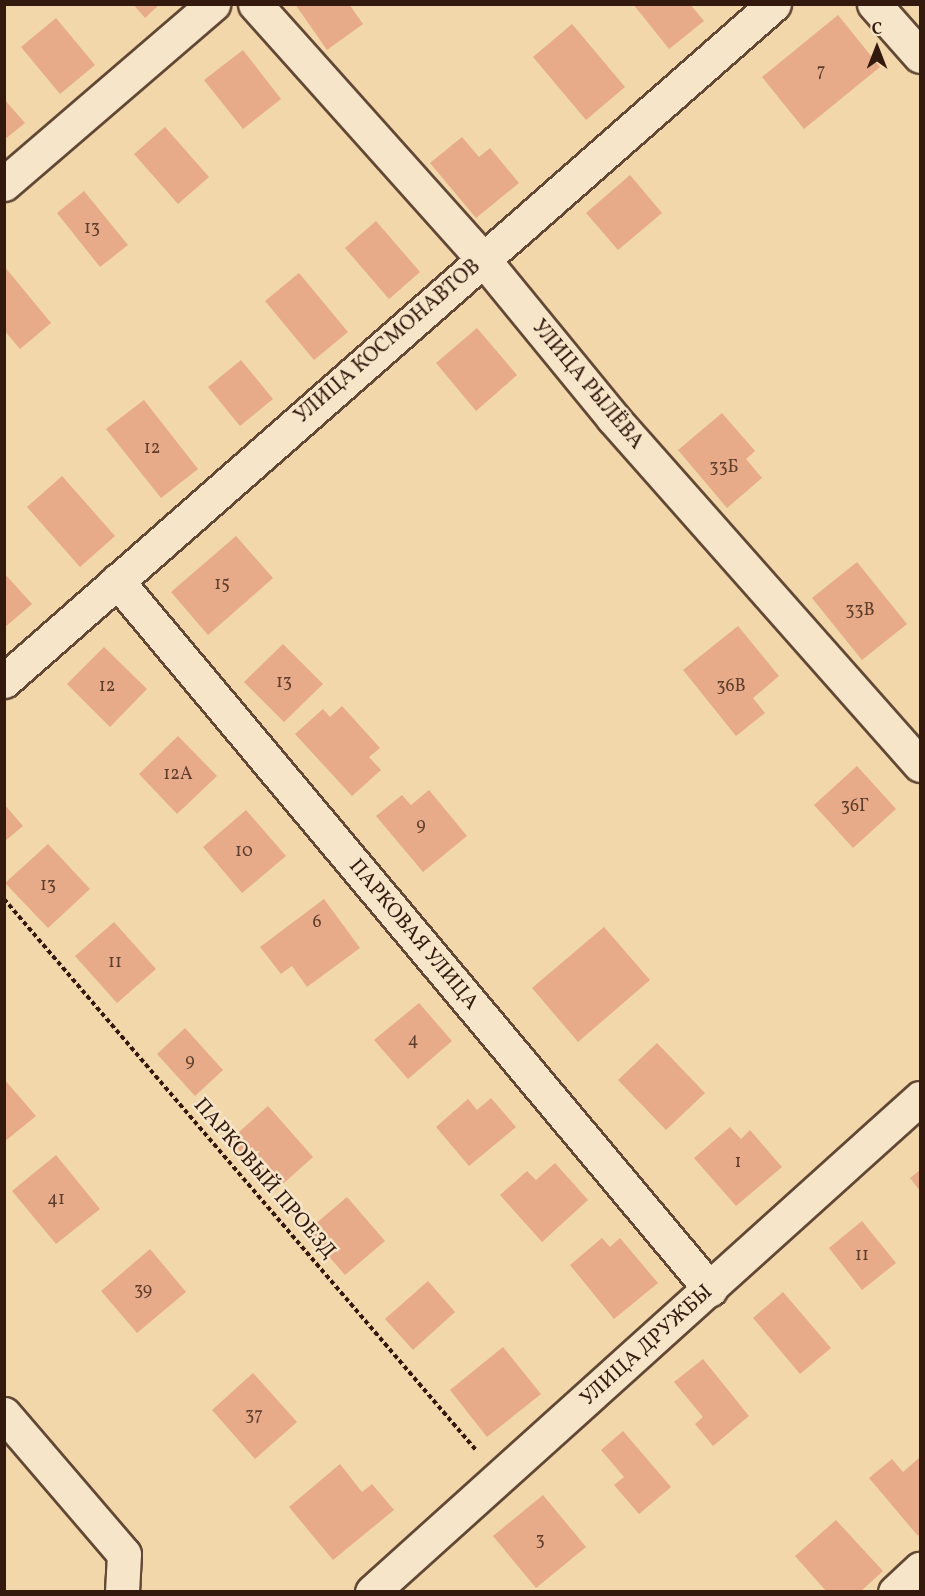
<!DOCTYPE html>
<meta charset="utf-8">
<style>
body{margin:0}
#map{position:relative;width:925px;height:1596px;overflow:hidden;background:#f1d7aa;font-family:Vollkorn,serif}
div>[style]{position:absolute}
.building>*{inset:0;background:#e8ab89}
.path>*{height:4px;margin-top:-2px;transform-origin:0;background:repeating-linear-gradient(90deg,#33190e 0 4.5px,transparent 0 7.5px)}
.roads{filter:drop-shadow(2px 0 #624835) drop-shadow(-2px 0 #624835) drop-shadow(0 2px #624835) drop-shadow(0 -2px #624835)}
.minor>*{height:33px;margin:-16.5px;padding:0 16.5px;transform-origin:16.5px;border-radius:16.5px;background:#f6e5c8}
span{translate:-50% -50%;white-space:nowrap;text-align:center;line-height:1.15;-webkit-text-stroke:5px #f6e5c8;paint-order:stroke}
.number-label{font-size:18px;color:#603e2d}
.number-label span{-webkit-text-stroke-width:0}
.street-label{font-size:21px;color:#33190e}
.frame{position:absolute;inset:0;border:6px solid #33190e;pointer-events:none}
.north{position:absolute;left:847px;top:18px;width:60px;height:60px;-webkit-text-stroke:4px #f6e5c8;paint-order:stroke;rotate:0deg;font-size:16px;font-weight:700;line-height:24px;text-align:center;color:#33190e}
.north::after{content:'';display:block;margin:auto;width:21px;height:27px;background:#33190e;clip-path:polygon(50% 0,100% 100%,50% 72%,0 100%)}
</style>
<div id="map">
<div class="building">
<i style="clip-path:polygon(133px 4px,160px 4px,145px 18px)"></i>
<i style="clip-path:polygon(295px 4px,349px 4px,363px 24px,327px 50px)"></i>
<i style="clip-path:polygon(633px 4px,690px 4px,704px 21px,669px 49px)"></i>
<i style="clip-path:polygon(838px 15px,880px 67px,804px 129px,762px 77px)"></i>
<i style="clip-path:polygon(56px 18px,95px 65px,60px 94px,21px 47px)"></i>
<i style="clip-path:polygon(572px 24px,625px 87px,586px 120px,533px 57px)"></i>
<i style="clip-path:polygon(243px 50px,281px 99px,243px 129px,204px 80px)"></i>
<i style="clip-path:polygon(4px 99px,25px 123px,4px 140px)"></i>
<i style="clip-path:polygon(165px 127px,209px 177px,178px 204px,134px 154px)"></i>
<i style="clip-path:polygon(462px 137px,479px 157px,490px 148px,519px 183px,476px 218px,430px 163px)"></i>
<i style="clip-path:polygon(630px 175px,662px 213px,618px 250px,586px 213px)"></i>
<i style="clip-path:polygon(84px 191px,128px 245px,100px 267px,57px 213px)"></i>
<i style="clip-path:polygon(376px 221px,420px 272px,389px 299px,345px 248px)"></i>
<i style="clip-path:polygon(4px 266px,51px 323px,20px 349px,4px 330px)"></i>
<i style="clip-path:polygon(299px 273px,348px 332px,314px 360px,265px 301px)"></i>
<i style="clip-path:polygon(477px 328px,517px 375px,476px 411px,436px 363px)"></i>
<i style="clip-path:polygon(241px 360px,273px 399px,240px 426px,208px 387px)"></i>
<i style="clip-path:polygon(144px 400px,198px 469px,161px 498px,106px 429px)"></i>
<i style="clip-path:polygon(722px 413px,755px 451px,746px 459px,762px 478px,727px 508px,678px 450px)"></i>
<i style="clip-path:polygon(62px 476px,115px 536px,80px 567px,27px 507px)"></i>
<i style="clip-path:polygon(236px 536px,273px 578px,208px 635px,171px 592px)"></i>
<i style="clip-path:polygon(857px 562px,907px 624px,862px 660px,812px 598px)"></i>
<i style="clip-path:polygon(4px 573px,32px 604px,4px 628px)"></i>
<i style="clip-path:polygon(738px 626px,779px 676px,753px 698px,765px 713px,736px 736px,683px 670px)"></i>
<i style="clip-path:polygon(283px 644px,323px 684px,284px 722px,244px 682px)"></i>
<i style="clip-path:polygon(104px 647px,147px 689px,110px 727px,67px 684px)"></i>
<i style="clip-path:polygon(342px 706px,380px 748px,369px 757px,381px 770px,352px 796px,295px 734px,323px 709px,330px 717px)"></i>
<i style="clip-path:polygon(178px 736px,217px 776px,177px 814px,139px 774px)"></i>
<i style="clip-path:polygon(857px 766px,896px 809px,853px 848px,814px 805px)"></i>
<i style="clip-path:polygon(429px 790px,467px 836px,423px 872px,376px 816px,402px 795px,411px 805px)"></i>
<i style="clip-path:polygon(4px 804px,23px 826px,4px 842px)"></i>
<i style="clip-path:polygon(246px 810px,286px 856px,242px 893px,203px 847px)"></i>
<i style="clip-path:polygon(48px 844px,90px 889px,48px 928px,5px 883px)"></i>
<i style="clip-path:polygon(324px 899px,360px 948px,307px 987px,292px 966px,281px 974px,260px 947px)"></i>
<i style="clip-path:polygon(114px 922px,156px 969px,117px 1003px,75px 956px)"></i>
<i style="clip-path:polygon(604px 927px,650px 980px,578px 1042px,532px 988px)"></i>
<i style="clip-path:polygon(419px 1003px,452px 1041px,408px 1079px,374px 1040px)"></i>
<i style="clip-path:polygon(185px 1028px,223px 1070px,195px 1096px,157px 1054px)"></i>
<i style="clip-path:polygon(657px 1043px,705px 1093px,666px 1130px,618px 1080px)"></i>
<i style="clip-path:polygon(4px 1079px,36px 1116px,4px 1142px)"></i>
<i style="clip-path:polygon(491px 1098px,516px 1127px,469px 1166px,436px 1127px,468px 1099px,477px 1110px)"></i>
<i style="clip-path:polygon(268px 1106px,313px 1157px,275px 1191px,230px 1140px)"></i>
<i style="clip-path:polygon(730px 1127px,741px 1139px,750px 1130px,782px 1167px,736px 1206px,694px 1158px)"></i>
<i style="clip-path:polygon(56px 1155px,100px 1209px,56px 1244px,12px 1191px)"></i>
<i style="clip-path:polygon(555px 1163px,588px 1200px,542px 1242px,500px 1195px,527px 1171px,536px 1180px)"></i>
<i style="clip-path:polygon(920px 1170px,920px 1191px,910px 1178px)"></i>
<i style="clip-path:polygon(347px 1197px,385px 1241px,345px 1275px,307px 1231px)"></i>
<i style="clip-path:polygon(862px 1221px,896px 1263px,862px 1290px,829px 1248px)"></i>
<i style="clip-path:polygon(602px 1238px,610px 1247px,620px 1238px,658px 1283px,614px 1319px,570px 1265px)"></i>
<i style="clip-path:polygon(150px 1249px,186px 1292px,137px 1333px,101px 1291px)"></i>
<i style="clip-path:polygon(428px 1281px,455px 1312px,413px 1350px,385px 1319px)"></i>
<i style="clip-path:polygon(783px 1292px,831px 1348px,800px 1374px,753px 1318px)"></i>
<i style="clip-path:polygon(503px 1347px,541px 1394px,487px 1437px,450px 1390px)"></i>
<i style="clip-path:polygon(703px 1359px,749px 1416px,713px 1446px,695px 1424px,703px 1417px,674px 1382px)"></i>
<i style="clip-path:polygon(253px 1373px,297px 1422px,255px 1459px,212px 1410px)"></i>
<i style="clip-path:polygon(623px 1431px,671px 1487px,639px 1514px,614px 1485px,624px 1477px,601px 1450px)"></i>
<i style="clip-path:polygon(920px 1457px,920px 1534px,918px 1536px,869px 1478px,892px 1459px,903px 1472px)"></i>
<i style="clip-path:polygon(340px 1464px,362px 1492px,372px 1484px,394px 1510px,333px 1560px,289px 1507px)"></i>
<i style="clip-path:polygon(543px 1495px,586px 1547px,536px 1588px,493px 1536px)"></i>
<i style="clip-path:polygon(836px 1520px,883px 1571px,860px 1592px,827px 1592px,795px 1556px)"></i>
</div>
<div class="path">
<i style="left:4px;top:899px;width:726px;rotate:49.42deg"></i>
</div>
<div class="roads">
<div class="minor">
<i style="left:255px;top:4px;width:342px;rotate:48.2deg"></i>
<i style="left:483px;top:259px;width:205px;rotate:50.7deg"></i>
<i style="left:613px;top:418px;width:463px;rotate:48.5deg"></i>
<i style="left:874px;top:4px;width:69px;rotate:48.5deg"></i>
<i style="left:4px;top:184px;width:276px;rotate:-40.7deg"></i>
<i style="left:117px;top:581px;width:924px;rotate:50.05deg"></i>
<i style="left:4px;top:681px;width:1025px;rotate:-41.32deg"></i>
<i style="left:4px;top:1414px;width:184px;rotate:49.4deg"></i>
<i style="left:124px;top:1554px;width:38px;rotate:93deg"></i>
<i style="left:372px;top:1592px;width:738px;rotate:-42.03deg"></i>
<i style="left:895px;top:1592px;width:34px;rotate:-43deg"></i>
</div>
</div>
<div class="number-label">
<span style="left:821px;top:72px">7</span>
<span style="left:92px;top:229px">13</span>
<span style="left:152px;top:449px">12</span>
<span style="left:724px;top:468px">33Б</span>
<span style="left:222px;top:585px">15</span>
<span style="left:860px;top:611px">33В</span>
<span style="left:284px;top:683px">13</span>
<span style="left:107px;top:687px">12</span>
<span style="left:731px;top:687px">36В</span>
<span style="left:178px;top:775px">12А</span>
<span style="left:855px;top:807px">36Г</span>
<span style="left:421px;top:826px">9</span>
<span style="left:244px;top:852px">10</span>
<span style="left:48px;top:886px">13</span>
<span style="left:317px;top:923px">6</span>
<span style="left:115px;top:963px">11</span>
<span style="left:413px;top:1041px">4</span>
<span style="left:190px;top:1062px">9</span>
<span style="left:738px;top:1163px">1</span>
<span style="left:56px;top:1200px">41</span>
<span style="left:862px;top:1256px">11</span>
<span style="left:143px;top:1291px">39</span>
<span style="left:254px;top:1416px">37</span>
<span style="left:540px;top:1541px">3</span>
</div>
<div class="street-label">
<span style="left:388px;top:342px;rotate:-41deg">УЛИЦА КОСМОНАВТОВ</span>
<span style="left:587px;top:385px;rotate:50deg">УЛИЦА РЫЛЁВА</span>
<span style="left:413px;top:935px;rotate:50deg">ПАРКОВАЯ УЛИЦА</span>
<span style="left:264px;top:1179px;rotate:49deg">ПАРКОВЫЙ ПРОЕЗД</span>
<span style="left:647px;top:1346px;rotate:-42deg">УЛИЦА ДРУЖБЫ</span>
</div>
<div class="frame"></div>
<div class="north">С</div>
</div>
